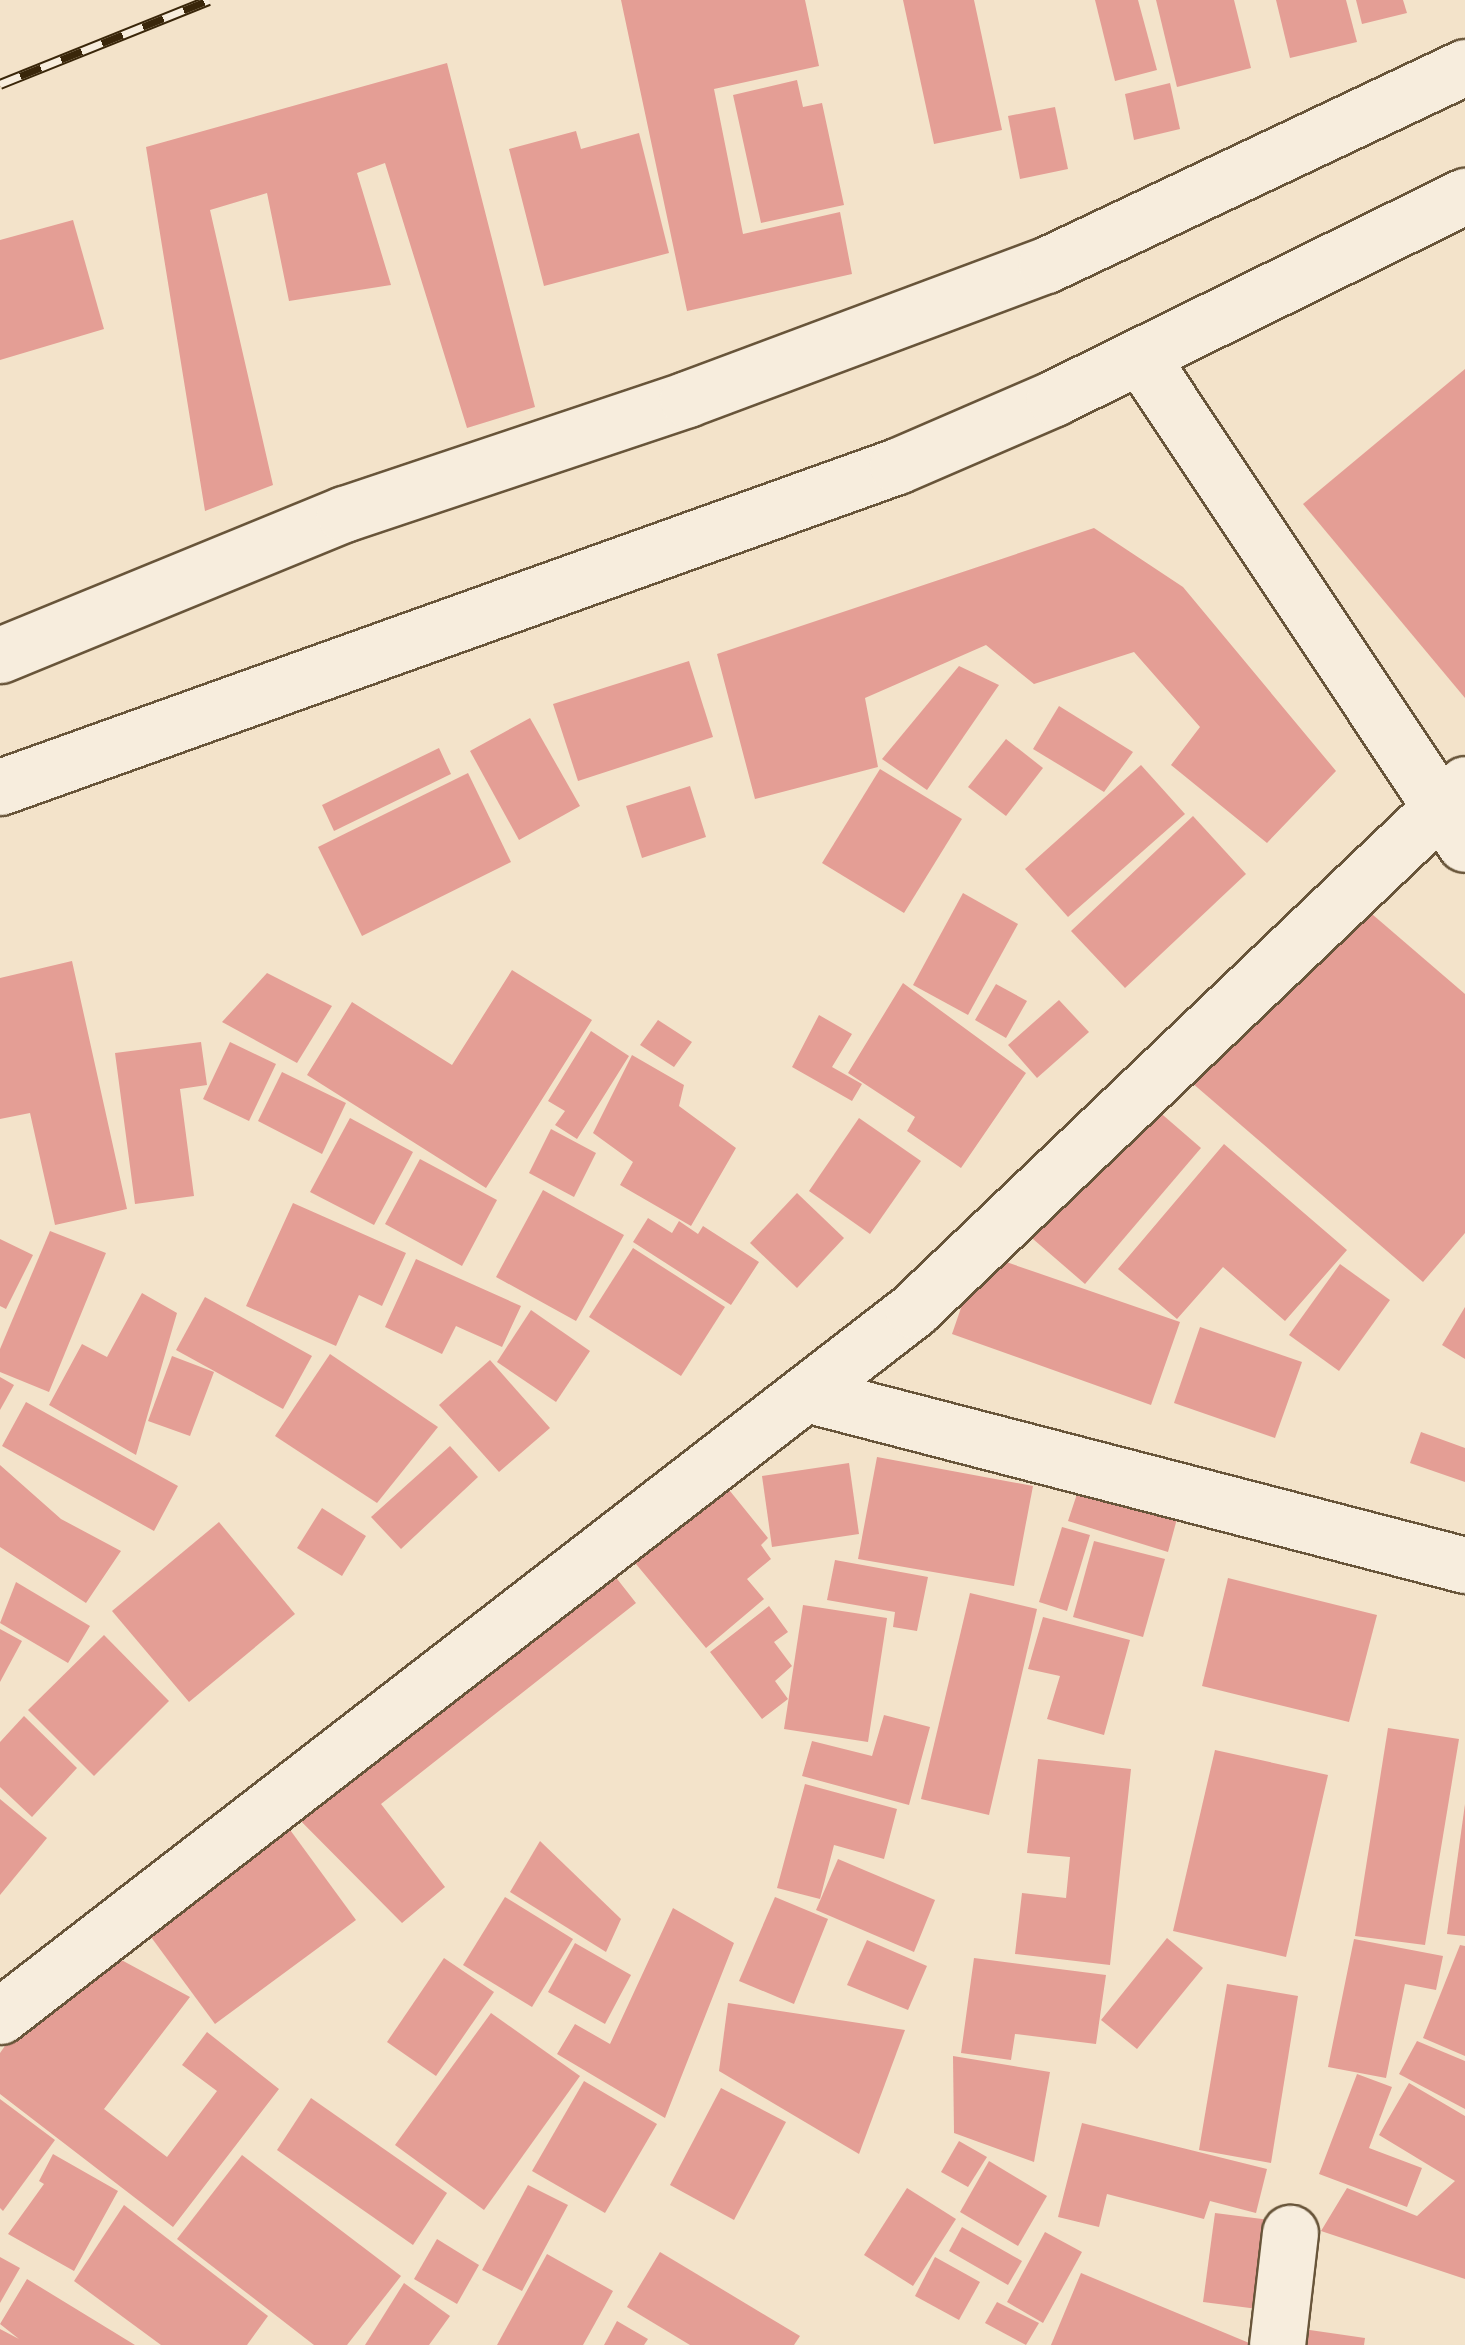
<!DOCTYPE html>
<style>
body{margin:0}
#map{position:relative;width:1465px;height:2345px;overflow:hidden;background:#f3e3ca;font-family:Alegreya,serif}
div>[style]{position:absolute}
.building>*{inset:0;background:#e49e95}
.roads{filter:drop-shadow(2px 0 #68553a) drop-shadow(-2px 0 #68553a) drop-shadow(0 2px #68553a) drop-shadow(0 -2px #68553a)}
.street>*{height:55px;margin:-27.5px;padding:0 27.5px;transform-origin:27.5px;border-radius:27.5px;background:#f7eddd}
.secondary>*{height:55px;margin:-27.5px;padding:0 27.5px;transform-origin:27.5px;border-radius:27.5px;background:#f7eddd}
.rail>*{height:11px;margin-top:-5.5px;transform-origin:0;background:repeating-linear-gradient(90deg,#f7eddd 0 22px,#39260a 0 44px);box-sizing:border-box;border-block:2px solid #39260a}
span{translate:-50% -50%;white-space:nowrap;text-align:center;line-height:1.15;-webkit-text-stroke:8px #f7eddd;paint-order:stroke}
</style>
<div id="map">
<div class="building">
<i style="clip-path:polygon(621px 0,805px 0,819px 66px,714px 89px,743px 234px,840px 212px,852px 274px,687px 311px)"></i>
<i style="clip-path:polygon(903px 0,974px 0,1002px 130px,934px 144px)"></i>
<i style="clip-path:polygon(1095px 0,1138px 0,1157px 70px,1115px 81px)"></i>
<i style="clip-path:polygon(1156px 0,1234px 0,1251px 68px,1177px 87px)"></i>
<i style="clip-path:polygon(1276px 0,1346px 0,1357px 42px,1290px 58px)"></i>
<i style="clip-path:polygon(1356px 0,1403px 0,1407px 13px,1362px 24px)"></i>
<i style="clip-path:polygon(447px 63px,535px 407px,467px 428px,385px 163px,357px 173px,391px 285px,289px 301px,267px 193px,210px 210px,273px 485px,205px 511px,146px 147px)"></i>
<i style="clip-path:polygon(797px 80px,803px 107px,822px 103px,844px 205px,761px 223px,733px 95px)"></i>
<i style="clip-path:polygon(1170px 83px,1180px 129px,1134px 140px,1125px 94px)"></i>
<i style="clip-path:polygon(1055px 107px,1068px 169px,1020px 179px,1008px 116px)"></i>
<i style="clip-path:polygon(576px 131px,581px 149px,639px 133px,669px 253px,544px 286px,509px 149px)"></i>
<i style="clip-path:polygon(73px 220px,104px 329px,0 360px,0 240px)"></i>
<i style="clip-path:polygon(1465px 369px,1465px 698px,1303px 504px)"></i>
<i style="clip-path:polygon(1094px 528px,1183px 587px,1336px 771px,1267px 843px,1171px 765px,1200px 727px,1134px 652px,1034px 684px,986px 645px,865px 698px,878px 767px,755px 799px,717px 654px)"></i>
<i style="clip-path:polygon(689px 661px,713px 737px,578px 781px,553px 704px)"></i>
<i style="clip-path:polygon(959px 666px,999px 685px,927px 790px,882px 759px)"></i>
<i style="clip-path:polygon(1059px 706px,1133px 752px,1104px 792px,1033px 749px)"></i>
<i style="clip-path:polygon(530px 718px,580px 806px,519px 840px,470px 751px)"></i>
<i style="clip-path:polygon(1006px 739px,1043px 768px,1006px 816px,968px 787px)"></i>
<i style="clip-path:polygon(439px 748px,451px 774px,334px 831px,322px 805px)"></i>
<i style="clip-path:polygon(1141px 765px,1185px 814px,1068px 917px,1025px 869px)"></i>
<i style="clip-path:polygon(880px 769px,962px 819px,904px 913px,822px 863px)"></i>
<i style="clip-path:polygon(468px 773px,511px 862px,362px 936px,318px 847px)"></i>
<i style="clip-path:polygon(690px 786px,706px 837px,642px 858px,626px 806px)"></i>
<i style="clip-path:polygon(1193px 816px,1246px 874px,1125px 988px,1071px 931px)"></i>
<i style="clip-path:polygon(1344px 890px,1465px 994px,1465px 1233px,1423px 1282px,1184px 1076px)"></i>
<i style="clip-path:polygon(963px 893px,1018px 924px,968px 1015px,913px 985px)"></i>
<i style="clip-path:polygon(72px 961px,127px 1209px,55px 1225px,30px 1113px,0 1119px,0 978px)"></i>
<i style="clip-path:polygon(512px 970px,592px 1020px,486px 1188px,307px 1075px,352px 1002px,452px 1065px)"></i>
<i style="clip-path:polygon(267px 973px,332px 1006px,297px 1063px,222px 1022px)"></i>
<i style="clip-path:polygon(903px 983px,1026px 1073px,961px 1168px,907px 1131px,915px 1117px,848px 1073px)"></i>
<i style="clip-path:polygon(996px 984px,1027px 1001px,1006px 1038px,975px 1020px)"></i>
<i style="clip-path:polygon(1059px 1000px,1089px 1032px,1037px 1078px,1008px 1045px)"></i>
<i style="clip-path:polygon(819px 1015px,852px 1034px,832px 1067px,862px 1084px,852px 1101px,792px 1067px)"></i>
<i style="clip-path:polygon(658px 1020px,692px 1042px,674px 1067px,640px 1045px)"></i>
<i style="clip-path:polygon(591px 1031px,629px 1056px,577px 1139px,555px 1125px,565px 1111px,548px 1101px)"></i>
<i style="clip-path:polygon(201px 1042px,207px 1085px,180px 1089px,194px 1196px,135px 1204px,115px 1053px)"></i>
<i style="clip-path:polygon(230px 1042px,276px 1064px,249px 1121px,203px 1099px)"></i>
<i style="clip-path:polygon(632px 1055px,684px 1085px,679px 1106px,736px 1148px,691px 1226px,620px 1185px,633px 1162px,593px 1133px)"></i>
<i style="clip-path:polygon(282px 1072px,346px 1103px,322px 1154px,258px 1121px)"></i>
<i style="clip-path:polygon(1134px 1090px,1201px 1148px,1085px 1284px,1018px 1226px)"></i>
<i style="clip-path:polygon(350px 1118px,413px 1152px,374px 1225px,310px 1192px)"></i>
<i style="clip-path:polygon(859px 1118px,921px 1161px,870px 1234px,809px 1191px)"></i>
<i style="clip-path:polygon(551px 1129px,596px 1153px,574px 1197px,529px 1173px)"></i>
<i style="clip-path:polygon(1224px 1144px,1347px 1250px,1285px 1321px,1223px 1267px,1177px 1319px,1118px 1269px)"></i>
<i style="clip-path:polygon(420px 1159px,497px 1200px,462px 1266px,385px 1224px)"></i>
<i style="clip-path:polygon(543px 1190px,624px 1235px,576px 1321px,496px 1277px)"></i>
<i style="clip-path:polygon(797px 1193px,844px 1238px,797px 1288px,750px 1243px)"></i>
<i style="clip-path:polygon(293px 1203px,406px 1253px,382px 1306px,359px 1295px,336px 1346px,246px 1306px)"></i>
<i style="clip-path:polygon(648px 1218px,672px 1233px,679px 1221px,698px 1234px,703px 1226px,759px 1262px,731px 1305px,633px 1242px)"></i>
<i style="clip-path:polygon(50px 1231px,106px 1253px,49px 1392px,0 1372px,0 1349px)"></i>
<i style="clip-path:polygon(0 1239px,33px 1255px,6px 1309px,0 1306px)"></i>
<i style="clip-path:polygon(633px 1248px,725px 1307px,681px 1376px,589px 1317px)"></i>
<i style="clip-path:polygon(980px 1253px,1180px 1322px,1151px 1405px,952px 1334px)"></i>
<i style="clip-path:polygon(416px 1259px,521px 1306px,502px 1347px,456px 1326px,442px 1354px,385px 1327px)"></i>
<i style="clip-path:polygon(1340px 1264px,1390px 1300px,1339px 1371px,1289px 1335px)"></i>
<i style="clip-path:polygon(142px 1293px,177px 1313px,136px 1455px,49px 1405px,82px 1344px,107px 1357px)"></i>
<i style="clip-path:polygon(205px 1297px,312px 1356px,283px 1409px,176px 1350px)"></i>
<i style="clip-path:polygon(1465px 1307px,1465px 1359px,1442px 1345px)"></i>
<i style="clip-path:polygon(531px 1310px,590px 1351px,556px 1402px,497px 1362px)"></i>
<i style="clip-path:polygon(1200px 1327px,1302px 1362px,1275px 1438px,1174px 1403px)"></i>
<i style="clip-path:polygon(330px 1354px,438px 1427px,377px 1503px,275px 1436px)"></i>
<i style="clip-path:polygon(172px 1356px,214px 1372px,190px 1436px,148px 1421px)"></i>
<i style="clip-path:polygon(490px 1360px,550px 1428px,499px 1472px,439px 1405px)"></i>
<i style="clip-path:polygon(0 1377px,14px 1385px,0 1410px)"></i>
<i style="clip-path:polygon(26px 1402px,178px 1486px,154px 1531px,2px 1446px)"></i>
<i style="clip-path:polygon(1421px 1432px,1465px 1448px,1465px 1482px,1410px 1463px)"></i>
<i style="clip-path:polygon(450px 1446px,478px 1477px,401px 1549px,371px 1517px)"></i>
<i style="clip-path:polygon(877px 1457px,1033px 1486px,1014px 1586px,858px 1559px)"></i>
<i style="clip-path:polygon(849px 1463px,859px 1534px,772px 1547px,762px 1476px)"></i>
<i style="clip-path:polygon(0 1465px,61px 1519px,121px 1551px,86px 1603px,0 1547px)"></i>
<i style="clip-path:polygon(713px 1470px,768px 1538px,761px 1545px,771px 1559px,747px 1579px,764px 1599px,706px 1648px,621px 1546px)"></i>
<i style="clip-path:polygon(1080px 1485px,1178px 1515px,1168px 1552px,1068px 1521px)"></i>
<i style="clip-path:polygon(322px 1508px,366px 1536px,342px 1576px,297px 1548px)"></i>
<i style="clip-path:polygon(219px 1522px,295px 1614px,189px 1702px,112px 1611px)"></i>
<i style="clip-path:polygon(1062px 1527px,1090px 1535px,1067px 1611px,1039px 1602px)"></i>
<i style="clip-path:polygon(1094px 1541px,1165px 1559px,1143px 1637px,1073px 1617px)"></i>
<i style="clip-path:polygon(589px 1543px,636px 1603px,381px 1804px,445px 1887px,402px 1923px,272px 1792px)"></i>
<i style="clip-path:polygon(835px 1560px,928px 1577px,917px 1631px,893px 1627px,895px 1612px,827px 1600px)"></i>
<i style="clip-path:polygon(1228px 1578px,1377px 1615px,1349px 1722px,1202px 1686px)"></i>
<i style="clip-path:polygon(16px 1582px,90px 1626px,68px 1663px,0 1623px)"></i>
<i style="clip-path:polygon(970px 1593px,1037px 1609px,989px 1815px,921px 1799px)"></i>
<i style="clip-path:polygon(803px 1605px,887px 1618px,868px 1742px,784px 1729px)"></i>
<i style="clip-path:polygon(769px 1606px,788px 1632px,774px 1642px,792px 1666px,775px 1681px,788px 1699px,762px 1719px,710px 1652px)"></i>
<i style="clip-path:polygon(1043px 1617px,1130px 1640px,1104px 1735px,1047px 1719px,1060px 1676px,1028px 1669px)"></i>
<i style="clip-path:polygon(0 1629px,22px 1641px,0 1682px)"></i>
<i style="clip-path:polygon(104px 1635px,169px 1701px,94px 1776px,28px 1710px)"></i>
<i style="clip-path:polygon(884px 1715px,930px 1727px,909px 1805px,802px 1776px,812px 1741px,872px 1756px)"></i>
<i style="clip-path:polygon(24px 1716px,77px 1768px,32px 1817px,0 1787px,0 1742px)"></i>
<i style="clip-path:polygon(1388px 1728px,1459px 1739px,1425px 1945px,1355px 1936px)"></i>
<i style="clip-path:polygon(1215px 1750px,1328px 1775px,1286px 1957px,1173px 1931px)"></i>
<i style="clip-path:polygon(1038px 1759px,1131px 1769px,1110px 1965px,1015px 1954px,1022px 1893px,1066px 1898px,1070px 1857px,1027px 1853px)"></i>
<i style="clip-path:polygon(805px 1784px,897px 1809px,884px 1859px,834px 1845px,820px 1899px,777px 1888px)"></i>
<i style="clip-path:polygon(266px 1797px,356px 1920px,215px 2024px,126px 1903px)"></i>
<i style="clip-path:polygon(0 1799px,47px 1838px,0 1895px)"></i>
<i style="clip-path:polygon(1465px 1804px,1465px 1936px,1447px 1934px)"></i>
<i style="clip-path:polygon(540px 1841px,621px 1919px,606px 1952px,510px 1892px)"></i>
<i style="clip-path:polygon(838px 1859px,935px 1900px,914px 1952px,816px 1910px)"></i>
<i style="clip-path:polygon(505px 1897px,573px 1939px,532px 2007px,463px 1965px)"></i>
<i style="clip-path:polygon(775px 1897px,828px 1919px,794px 2004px,739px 1981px)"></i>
<i style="clip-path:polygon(673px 1908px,734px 1943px,665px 2118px,557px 2054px,575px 2024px,610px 2044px)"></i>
<i style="clip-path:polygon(1167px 1938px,1203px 1968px,1137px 2049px,1101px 2020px)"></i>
<i style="clip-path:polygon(1354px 1939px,1443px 1956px,1436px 1990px,1405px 1984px,1386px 2078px,1328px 2067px)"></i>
<i style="clip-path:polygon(867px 1940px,927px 1966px,908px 2010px,847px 1985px)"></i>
<i style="clip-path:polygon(575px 1943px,631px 1975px,605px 2024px,548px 1992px)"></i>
<i style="clip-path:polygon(1460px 1945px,1465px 1946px,1465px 2056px,1423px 2038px)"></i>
<i style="clip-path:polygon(101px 1949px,190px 1997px,104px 2109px,167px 2157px,217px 2091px,182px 2065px,207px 2032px,279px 2089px,173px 2227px,0 2094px,0 2053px,63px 1964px)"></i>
<i style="clip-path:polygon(444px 1958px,494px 1992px,436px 2076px,387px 2042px)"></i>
<i style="clip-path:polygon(974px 1958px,1106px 1975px,1096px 2044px,1015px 2034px,1011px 2060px,961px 2053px)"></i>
<i style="clip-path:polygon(1227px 1984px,1298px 1996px,1271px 2163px,1199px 2150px)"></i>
<i style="clip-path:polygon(728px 2003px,905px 2030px,859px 2154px,719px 2071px)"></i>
<i style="clip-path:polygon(491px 2013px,580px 2076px,484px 2210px,395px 2145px)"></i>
<i style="clip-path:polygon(1417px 2041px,1465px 2061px,1465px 2109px,1399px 2074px)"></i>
<i style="clip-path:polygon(953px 2056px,1050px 2072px,1034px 2162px,954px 2133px)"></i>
<i style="clip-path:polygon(1357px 2074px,1392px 2087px,1369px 2148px,1422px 2168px,1407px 2207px,1319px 2174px)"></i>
<i style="clip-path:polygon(584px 2081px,657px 2124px,605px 2213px,532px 2171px)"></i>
<i style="clip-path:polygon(1409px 2083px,1465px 2116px,1465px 2279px,1321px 2231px,1347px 2188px,1417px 2216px,1455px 2181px,1379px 2135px)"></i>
<i style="clip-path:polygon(721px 2088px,786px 2122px,734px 2220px,670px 2185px)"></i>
<i style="clip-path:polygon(311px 2098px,447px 2193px,413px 2245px,277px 2150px)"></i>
<i style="clip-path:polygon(0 2099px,55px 2140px,3px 2211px,0 2208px)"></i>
<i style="clip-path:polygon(1082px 2123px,1267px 2169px,1256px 2213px,1210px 2201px,1204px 2219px,1107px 2194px,1099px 2227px,1058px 2217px)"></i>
<i style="clip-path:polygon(959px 2141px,987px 2157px,968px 2187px,941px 2172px)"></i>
<i style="clip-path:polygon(53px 2154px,118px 2191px,74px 2271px,8px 2234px,44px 2184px,39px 2181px)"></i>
<i style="clip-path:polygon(242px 2155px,401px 2276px,347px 2345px,314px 2345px,177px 2239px)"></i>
<i style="clip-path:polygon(989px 2161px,1047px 2196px,1018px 2246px,960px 2212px)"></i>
<i style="clip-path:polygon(528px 2185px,568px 2205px,522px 2291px,482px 2270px)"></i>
<i style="clip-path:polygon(907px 2188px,956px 2219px,913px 2286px,864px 2255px)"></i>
<i style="clip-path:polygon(124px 2205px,268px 2316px,247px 2345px,161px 2345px,74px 2281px)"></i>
<i style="clip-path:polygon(1215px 2213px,1270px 2220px,1258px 2309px,1203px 2302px)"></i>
<i style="clip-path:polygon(962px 2227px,1022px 2261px,1008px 2285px,949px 2251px)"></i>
<i style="clip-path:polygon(1045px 2232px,1082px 2252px,1043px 2323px,1007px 2302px)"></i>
<i style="clip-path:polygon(437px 2239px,479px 2265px,457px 2304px,414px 2279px)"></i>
<i style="clip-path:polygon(660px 2252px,800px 2336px,794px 2345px,690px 2345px,627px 2307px)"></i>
<i style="clip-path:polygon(547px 2254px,613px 2291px,583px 2345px,497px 2345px)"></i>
<i style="clip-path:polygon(0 2257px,20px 2268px,0 2303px)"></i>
<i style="clip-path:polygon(935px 2257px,980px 2282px,959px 2320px,915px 2296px)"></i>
<i style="clip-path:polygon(1081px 2273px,1254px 2345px,1051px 2345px)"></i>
<i style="clip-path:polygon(27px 2279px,135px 2345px,0 2345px,0 2329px,19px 2339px,0 2324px)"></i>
<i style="clip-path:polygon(404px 2283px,450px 2316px,429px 2345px,365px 2345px)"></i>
<i style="clip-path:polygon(997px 2302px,1039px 2323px,1026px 2345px,985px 2323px)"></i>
<i style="clip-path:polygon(617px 2321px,648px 2339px,644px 2345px,604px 2345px)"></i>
<i style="clip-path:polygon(1289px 2327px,1365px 2338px,1364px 2345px,1286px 2345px)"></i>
</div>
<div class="roads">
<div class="street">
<i style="left:1140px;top:356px;width:586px;rotate:56.34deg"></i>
<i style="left:806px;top:1394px;width:681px;rotate:14.55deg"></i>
<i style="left:0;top:2016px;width:1154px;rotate:-37.71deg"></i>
<i style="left:913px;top:1310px;width:762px;rotate:-43.62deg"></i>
<i style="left:1277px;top:2345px;width:113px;rotate:-83.4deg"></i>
</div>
<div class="secondary">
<i style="left:0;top:655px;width:372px;rotate:-22.3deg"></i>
<i style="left:344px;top:514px;width:362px;rotate:-18.5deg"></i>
<i style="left:687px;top:399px;width:383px;rotate:-20.5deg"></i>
<i style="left:1046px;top:265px;width:463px;rotate:-25.3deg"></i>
<i style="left:0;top:787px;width:953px;rotate:-19.69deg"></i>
<i style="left:897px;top:466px;width:171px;rotate:-23.4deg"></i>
<i style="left:1054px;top:398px;width:458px;rotate:-26.2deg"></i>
</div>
</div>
<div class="rail">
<i style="left:0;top:84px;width:225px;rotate:-21.9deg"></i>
</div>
</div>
